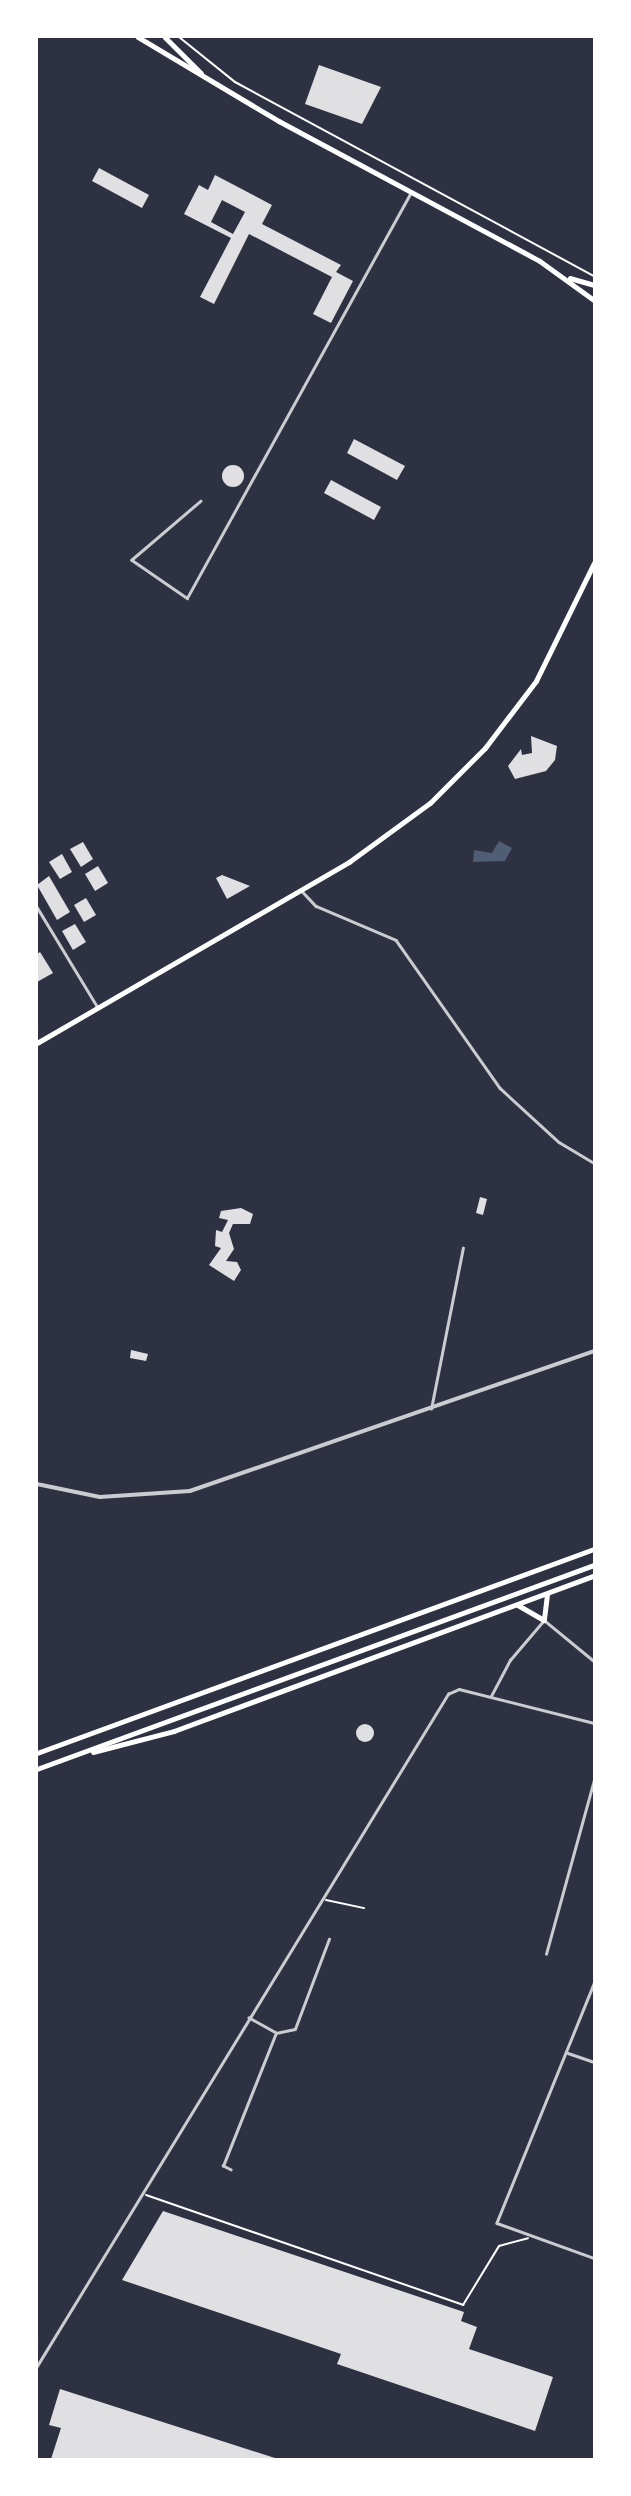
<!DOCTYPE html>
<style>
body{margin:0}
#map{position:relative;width:631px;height:2496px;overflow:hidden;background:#2d3142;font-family:Karla,sans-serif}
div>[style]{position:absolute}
.water>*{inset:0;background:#4f5d75}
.building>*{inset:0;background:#e0e0e3}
.round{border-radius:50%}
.path>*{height:2px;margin:-1px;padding:0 1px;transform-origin:1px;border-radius:1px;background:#fff}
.minor>*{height:2.5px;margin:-1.25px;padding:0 1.25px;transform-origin:1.25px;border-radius:1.25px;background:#caccd0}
.tertiary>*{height:3.5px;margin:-1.75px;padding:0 1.75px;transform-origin:1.75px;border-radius:1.75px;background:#caccd0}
.secondary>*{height:4.5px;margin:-2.25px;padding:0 2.25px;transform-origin:2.25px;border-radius:2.25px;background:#fff}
.primary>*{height:4.5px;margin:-2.25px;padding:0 2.25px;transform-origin:2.25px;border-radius:2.25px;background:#fff}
.trunk>*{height:4.5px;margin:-2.25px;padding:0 2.25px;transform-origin:2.25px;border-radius:2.25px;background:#fff}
.motorway>*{height:5px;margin:-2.5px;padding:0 2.5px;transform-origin:2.5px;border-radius:2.5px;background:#fff}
span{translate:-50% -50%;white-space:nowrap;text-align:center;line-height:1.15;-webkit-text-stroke:5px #fff;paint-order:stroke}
.frame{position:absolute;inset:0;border:38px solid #fff;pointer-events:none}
</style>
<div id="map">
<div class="water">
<i style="clip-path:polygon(499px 841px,512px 848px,505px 861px,473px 862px,474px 850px,492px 853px)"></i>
</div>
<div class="building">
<i style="clip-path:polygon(319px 65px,381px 87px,362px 124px,305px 104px)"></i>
<i style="clip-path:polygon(99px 168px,149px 195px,142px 208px,92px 181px)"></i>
<i style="clip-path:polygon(evenodd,215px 175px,272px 205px,262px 224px,341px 265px,336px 272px,353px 281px,331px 323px,313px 314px,332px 277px,249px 234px,214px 304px,200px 297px,231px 238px,184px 214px,199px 185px,208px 190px,215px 175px,222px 200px,245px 212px,233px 234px,211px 222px,222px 200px)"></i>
<i style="clip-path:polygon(354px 439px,405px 466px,397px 480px,347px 453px)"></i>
<i class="round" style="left:222px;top:465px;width:22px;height:22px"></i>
<i style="clip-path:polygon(331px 480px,381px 507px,374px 520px,324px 493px)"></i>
<i style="clip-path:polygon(531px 736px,557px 746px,555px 760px,546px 771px,515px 779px,508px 766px,521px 749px,522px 755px,532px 753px)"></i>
<i style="clip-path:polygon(83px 842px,93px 859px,81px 867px,70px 849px)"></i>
<i style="clip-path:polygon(62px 854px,72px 872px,60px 879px,49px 862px)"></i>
<i style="clip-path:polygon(98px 866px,108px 883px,95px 891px,85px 874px)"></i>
<i style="clip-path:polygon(222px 875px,250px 886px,227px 899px,216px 878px)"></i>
<i style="clip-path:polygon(49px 876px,70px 912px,57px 920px,37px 885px)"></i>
<i style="clip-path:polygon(86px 898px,96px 915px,84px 922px,74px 905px)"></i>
<i style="clip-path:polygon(75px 924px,86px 942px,73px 950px,62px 931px)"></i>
<i style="clip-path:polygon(40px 952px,53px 973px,37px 982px,37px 954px)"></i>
<i style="clip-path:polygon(480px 1197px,487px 1199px,483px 1215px,476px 1213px)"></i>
<i style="clip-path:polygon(241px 1208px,253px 1214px,250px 1224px,233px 1224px,229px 1233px,234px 1249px,226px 1261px,237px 1262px,241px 1270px,234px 1281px,209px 1265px,221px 1248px,215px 1246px,216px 1230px,222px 1232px,228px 1220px,219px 1218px,221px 1211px)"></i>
<i style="clip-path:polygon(131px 1350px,148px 1354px,146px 1361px,130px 1358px)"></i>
<i class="round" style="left:356px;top:1724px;width:18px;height:18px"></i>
<i style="clip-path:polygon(163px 2211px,464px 2312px,461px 2321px,477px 2327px,469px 2349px,553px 2377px,535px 2431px,337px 2364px,341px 2354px,122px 2280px)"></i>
<i style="clip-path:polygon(60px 2389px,278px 2459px,51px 2459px,61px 2428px,49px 2425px)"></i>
</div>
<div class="path">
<i style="left:179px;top:37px;width:72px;rotate:38.8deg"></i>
<i style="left:235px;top:82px;width:408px;rotate:28.4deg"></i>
<i style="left:326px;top:1900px;width:39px;rotate:12deg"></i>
<i style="left:146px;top:2195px;width:336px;rotate:19.1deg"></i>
<i style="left:463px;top:2305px;width:69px;rotate:-58.6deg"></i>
<i style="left:499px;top:2246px;width:30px;rotate:-15deg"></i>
</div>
<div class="minor">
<i style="left:201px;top:501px;width:91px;rotate:139.5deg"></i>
<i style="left:132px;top:560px;width:67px;rotate:34.6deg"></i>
<i style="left:187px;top:598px;width:464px;rotate:-61.1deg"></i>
<i style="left:301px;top:890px;width:22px;rotate:47deg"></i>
<i style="left:316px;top:906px;width:87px;rotate:23deg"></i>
<i style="left:396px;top:940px;width:181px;rotate:54.9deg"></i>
<i style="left:500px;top:1088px;width:80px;rotate:42.5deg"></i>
<i style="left:559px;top:1142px;width:41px;rotate:31deg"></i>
<i style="left:37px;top:907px;width:116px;rotate:58.8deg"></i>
<i style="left:431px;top:1409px;width:164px;rotate:-78.8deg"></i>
<i style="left:491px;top:1696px;width:41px;rotate:-62.2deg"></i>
<i style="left:510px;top:1660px;width:52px;rotate:-49.6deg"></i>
<i style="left:544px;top:1620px;width:65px;rotate:39.4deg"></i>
<i style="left:546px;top:1954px;width:180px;rotate:-74.6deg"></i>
<i style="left:594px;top:1984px;width:258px;rotate:112.1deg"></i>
<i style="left:497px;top:2223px;width:103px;rotate:19.8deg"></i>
<i style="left:276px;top:2033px;width:19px;rotate:-12deg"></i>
<i style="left:295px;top:2029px;width:96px;rotate:-69.3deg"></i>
<i style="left:568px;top:2053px;width:28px;rotate:19deg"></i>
<i style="left:231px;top:2170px;width:9px;rotate:-153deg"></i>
<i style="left:223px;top:2166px;width:143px;rotate:-68.3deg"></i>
<i style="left:276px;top:2033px;width:31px;rotate:-151deg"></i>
<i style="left:37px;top:2366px;width:788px;rotate:-58.55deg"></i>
<i style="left:448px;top:1694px;width:12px;rotate:-24deg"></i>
<i style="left:459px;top:1689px;width:139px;rotate:14.1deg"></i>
</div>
<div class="tertiary">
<i style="left:37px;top:1484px;width:64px;rotate:11.7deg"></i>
<i style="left:100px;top:1497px;width:90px;rotate:-3.8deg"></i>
<i style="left:190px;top:1491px;width:428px;rotate:-19.1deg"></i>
</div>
<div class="secondary">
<i style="left:37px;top:1043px;width:361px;rotate:-30.1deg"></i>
<i style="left:349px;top:862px;width:100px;rotate:-36.1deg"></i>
<i style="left:430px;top:803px;width:78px;rotate:-45deg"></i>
<i style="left:485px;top:748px;width:84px;rotate:-52.7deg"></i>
<i style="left:536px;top:681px;width:131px;rotate:-63.8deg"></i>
</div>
<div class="primary">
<i style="left:138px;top:37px;width:164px;rotate:30.8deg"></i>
<i style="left:279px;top:121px;width:296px;rotate:28.2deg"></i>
<i style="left:540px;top:261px;width:67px;rotate:35.8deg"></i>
<i style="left:165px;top:37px;width:51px;rotate:45deg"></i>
<i style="left:570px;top:278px;width:25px;rotate:16deg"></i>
</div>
<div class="trunk">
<i style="left:518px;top:1605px;width:30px;rotate:30deg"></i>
<i style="left:544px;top:1619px;width:24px;rotate:-83deg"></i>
<i style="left:93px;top:1752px;width:84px;rotate:-14.5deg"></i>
<i style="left:174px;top:1731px;width:448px;rotate:-20.3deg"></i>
<i style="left:37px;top:1769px;width:593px;rotate:-20.12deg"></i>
</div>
<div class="motorway">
<i style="left:37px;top:1753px;width:593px;rotate:-20.12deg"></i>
</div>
<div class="frame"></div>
</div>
